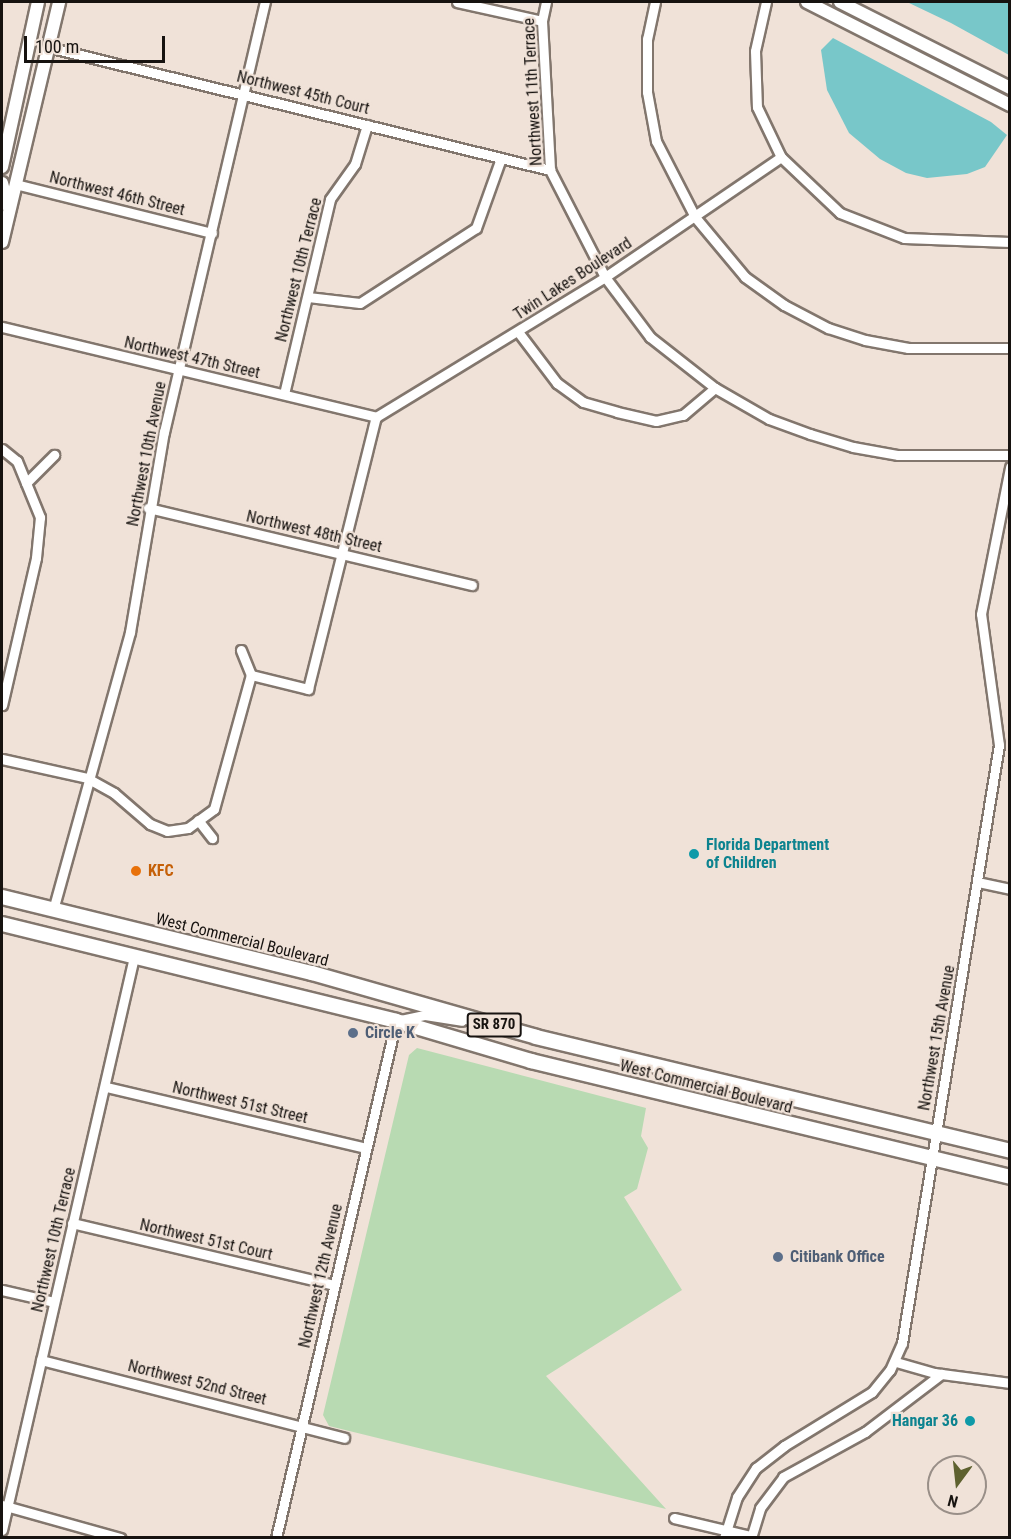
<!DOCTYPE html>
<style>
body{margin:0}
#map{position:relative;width:1011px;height:1539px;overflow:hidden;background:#f0e2d8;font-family:"Roboto Condensed",sans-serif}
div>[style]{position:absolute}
.green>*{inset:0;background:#b8dab2}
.water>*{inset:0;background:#78c7c9}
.roads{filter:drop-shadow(2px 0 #82766d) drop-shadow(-2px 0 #82766d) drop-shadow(0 2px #82766d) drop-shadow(0 -2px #82766d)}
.minor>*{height:9px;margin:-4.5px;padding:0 4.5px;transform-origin:4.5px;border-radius:4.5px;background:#fff}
.major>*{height:12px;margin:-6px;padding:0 6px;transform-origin:6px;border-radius:6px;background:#fff}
.highway>*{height:14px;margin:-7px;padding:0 7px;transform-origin:7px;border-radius:7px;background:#fff}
.dots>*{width:16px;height:16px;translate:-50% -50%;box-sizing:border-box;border:3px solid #f0e2d8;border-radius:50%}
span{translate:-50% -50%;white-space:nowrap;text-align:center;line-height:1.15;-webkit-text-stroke:4.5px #f0e2d8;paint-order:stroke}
.shield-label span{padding:2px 4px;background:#f0e2d8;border:2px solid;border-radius:4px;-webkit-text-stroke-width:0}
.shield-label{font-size:15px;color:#171310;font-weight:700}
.street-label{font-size:16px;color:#171310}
.culture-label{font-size:16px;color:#0d838f;font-weight:700}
.left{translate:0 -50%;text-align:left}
.right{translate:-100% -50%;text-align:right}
.food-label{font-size:16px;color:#c56008;font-weight:700}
.service-label{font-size:16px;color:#4e5e75;font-weight:700}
.frame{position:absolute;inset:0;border:3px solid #171310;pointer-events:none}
.north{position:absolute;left:927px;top:1455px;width:60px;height:60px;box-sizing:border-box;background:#f0e2d8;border:2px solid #998f88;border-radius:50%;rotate:195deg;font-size:16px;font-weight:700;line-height:24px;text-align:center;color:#171310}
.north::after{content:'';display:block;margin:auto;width:21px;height:27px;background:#5e612f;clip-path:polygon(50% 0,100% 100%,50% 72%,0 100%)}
.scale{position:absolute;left:24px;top:36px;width:141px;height:27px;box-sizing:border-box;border:3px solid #171310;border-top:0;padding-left:8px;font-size:18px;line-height:21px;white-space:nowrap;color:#171310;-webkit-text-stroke:4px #f0e2d8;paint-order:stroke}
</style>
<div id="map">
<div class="green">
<i style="clip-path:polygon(417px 1048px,646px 1108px,641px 1136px,648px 1148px,637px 1189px,624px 1197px,682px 1290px,546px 1376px,666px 1509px,329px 1426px,323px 1415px,409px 1055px)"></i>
</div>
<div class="water">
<i style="clip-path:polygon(907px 2px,1009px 2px,1009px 55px,951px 23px)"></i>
<i style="clip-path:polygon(833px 38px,991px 122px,1007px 135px,985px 167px,967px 174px,927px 178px,906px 173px,880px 159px,849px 133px,827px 90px,821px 50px)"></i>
</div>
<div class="roads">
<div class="minor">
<i style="left:457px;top:2px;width:87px;rotate:12.6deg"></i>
<i style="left:546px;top:2px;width:19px;rotate:102deg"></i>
<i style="left:542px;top:21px;width:149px;rotate:86.9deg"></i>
<i style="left:550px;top:170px;width:120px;rotate:62.8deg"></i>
<i style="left:605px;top:277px;width:75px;rotate:53.1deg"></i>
<i style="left:650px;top:337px;width:83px;rotate:38.1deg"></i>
<i style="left:715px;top:388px;width:62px;rotate:29.9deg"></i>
<i style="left:769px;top:419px;width:44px;rotate:20.1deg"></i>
<i style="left:810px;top:434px;width:45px;rotate:16.8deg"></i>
<i style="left:853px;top:447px;width:46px;rotate:10.1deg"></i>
<i style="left:898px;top:455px;width:112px"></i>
<i style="left:655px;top:2px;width:38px;rotate:102deg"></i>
<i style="left:647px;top:39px;width:53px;rotate:90deg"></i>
<i style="left:647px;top:92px;width:50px;rotate:79.6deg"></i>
<i style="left:656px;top:141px;width:85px;rotate:62.8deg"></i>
<i style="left:695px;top:217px;width:78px;rotate:50.2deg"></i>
<i style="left:745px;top:277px;width:48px;rotate:35.7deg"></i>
<i style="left:784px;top:305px;width:50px;rotate:27.6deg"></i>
<i style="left:828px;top:328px;width:39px;rotate:18deg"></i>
<i style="left:865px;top:340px;width:44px;rotate:10.5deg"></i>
<i style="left:908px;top:348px;width:102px"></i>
<i style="left:766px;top:2px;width:50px;rotate:102.7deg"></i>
<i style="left:755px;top:51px;width:56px;rotate:88deg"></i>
<i style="left:757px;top:107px;width:55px;rotate:64.4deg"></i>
<i style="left:781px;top:157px;width:81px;rotate:43.5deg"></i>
<i style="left:840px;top:213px;width:69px;rotate:21.3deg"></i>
<i style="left:904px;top:238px;width:106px;rotate:2.2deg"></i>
<i style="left:48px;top:47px;width:517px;rotate:13.77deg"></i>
<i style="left:15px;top:184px;width:203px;rotate:14deg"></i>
<i style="left:308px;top:297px;width:52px;rotate:6.6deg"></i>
<i style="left:360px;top:303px;width:138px;rotate:-32.9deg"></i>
<i style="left:476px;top:228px;width:74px;rotate:-70.3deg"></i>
<i style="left:2px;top:327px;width:385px;rotate:13.5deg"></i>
<i style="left:519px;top:333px;width:63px;rotate:52.8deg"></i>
<i style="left:557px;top:383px;width:32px;rotate:36deg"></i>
<i style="left:583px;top:402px;width:35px;rotate:16deg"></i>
<i style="left:617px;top:412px;width:40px;rotate:13deg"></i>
<i style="left:656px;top:421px;width:28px;rotate:-13deg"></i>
<i style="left:683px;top:415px;width:42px;rotate:-40.2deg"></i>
<i style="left:284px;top:394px;width:200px;rotate:-76.7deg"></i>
<i style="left:330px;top:199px;width:43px;rotate:-54.5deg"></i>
<i style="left:355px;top:164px;width:41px;rotate:-72.9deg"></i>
<i style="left:376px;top:417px;width:268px;rotate:-31.4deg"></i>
<i style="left:605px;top:277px;width:213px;rotate:-34.3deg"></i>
<i style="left:2px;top:449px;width:19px;rotate:39deg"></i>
<i style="left:17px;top:461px;width:61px;rotate:67.7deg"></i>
<i style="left:40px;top:517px;width:41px;rotate:95.6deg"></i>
<i style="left:36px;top:558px;width:151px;rotate:103deg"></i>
<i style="left:26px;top:483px;width:40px;rotate:-45deg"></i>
<i style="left:148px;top:508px;width:333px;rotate:13.4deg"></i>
<i style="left:251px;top:675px;width:59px;rotate:13.8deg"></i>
<i style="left:308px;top:689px;width:280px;rotate:-76deg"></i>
<i style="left:2px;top:759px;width:87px;rotate:12.6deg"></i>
<i style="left:87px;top:778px;width:31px;rotate:29deg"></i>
<i style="left:114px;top:793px;width:48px;rotate:40.7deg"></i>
<i style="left:150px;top:824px;width:18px;rotate:22deg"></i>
<i style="left:167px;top:831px;width:21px;rotate:-8deg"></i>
<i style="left:188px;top:828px;width:32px;rotate:-36deg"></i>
<i style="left:214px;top:809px;width:139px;rotate:-74.6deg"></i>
<i style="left:251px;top:675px;width:27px;rotate:-112deg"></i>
<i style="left:198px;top:820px;width:23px;rotate:52deg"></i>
<i style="left:978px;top:882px;width:33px;rotate:12deg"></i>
<i style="left:53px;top:910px;width:288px;rotate:-74.5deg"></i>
<i style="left:130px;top:632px;width:203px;rotate:-80.4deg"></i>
<i style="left:164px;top:432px;width:442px;rotate:-76.8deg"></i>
<i style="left:106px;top:1087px;width:267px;rotate:13.2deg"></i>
<i style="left:72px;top:1223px;width:269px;rotate:13.3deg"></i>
<i style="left:2px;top:1290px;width:53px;rotate:13deg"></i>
<i style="left:41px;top:1360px;width:313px;rotate:14.4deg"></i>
<i style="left:896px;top:1362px;width:40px;rotate:16deg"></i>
<i style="left:934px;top:1373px;width:77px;rotate:7.5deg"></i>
<i style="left:2px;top:1505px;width:123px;rotate:15.6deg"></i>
<i style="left:674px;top:1518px;width:79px;rotate:13.2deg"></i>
<i style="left:2px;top:1530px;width:588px;rotate:-77.03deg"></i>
<i style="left:276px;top:1538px;width:531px;rotate:-76.93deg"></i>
<i style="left:396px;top:1021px;width:30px;rotate:-12deg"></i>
<i style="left:425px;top:1015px;width:37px;rotate:9deg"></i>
<i style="left:724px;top:1538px;width:43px;rotate:-72.4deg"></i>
<i style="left:737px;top:1497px;width:35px;rotate:-57deg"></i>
<i style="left:756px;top:1468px;width:36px;rotate:-38deg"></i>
<i style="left:784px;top:1446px;width:103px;rotate:-31.5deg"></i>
<i style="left:872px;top:1392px;width:28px;rotate:-51deg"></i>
<i style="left:890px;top:1370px;width:30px;rotate:-66deg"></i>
<i style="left:902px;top:1343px;width:606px;rotate:-80.79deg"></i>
<i style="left:999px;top:745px;width:132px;rotate:-97.8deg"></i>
<i style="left:981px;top:614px;width:150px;rotate:-78.8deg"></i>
<i style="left:751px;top:1538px;width:31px;rotate:-73deg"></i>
<i style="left:760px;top:1508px;width:39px;rotate:-53deg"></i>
<i style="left:783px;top:1477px;width:94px;rotate:-28.8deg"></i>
<i style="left:865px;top:1432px;width:96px;rotate:-37.3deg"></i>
</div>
<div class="major">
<i style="left:807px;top:2px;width:228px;rotate:26.9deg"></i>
<i style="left:840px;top:2px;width:191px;rotate:26.8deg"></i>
<i style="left:2px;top:167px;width:169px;rotate:-77.7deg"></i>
<i style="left:2px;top:183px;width:24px;rotate:75deg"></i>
<i style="left:2px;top:242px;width:247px;rotate:-76.6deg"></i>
</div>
<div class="highway">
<i style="left:2px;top:897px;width:319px;rotate:13.8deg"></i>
<i style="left:312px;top:973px;width:233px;rotate:15.9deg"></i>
<i style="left:536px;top:1037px;width:488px;rotate:13.5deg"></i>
<i style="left:2px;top:924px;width:406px;rotate:13.8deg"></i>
<i style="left:396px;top:1021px;width:141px;rotate:16.5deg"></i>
<i style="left:531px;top:1061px;width:493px;rotate:13.6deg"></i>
</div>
</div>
<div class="dots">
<i style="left:694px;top:854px;background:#0f9aa8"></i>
<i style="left:136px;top:871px;background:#e8710a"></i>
<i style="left:353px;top:1033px;background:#5c6f8a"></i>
<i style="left:778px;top:1257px;background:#5c6f8a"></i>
<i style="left:970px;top:1421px;background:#0f9aa8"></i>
</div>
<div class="shield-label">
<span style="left:494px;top:1025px">SR 870</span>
</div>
<div class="street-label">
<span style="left:533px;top:92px;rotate:-93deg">Northwest 11th Terrace</span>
<span style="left:303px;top:93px;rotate:14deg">Northwest 45th Court</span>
<span style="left:117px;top:194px;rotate:14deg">Northwest 46th Street</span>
<span style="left:299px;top:270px;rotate:-76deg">Northwest 10th Terrace</span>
<span style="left:573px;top:279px;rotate:-33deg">Twin Lakes Boulevard</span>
<span style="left:192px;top:358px;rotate:13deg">Northwest 47th Street</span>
<span style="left:147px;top:454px;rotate:-79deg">Northwest 10th Avenue</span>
<span style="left:314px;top:532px;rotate:13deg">Northwest 48th Street</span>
<span style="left:242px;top:940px;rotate:14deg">West Commercial Boulevard</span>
<span style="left:937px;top:1038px;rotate:-80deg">Northwest 15th Avenue</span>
<span style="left:706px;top:1087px;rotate:14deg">West Commercial Boulevard</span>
<span style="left:240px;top:1103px;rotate:13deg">Northwest 51st Street</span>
<span style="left:54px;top:1240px;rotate:-77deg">Northwest 10th Terrace</span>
<span style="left:206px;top:1240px;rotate:13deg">Northwest 51st Court</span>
<span style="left:321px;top:1276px;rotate:-77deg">Northwest 12th Avenue</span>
<span style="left:197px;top:1383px;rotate:14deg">Northwest 52nd Street</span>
</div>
<div class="culture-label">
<span class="left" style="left:706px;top:854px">Florida Department<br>of Children</span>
<span class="right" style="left:958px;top:1421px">Hangar 36</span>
</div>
<div class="food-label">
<span class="left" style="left:148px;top:871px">KFC</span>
</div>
<div class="service-label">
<span class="left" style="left:365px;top:1033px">Circle K</span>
<span class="left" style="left:790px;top:1257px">Citibank Office</span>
</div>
<div class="frame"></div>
<div class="north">N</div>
<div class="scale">100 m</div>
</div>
